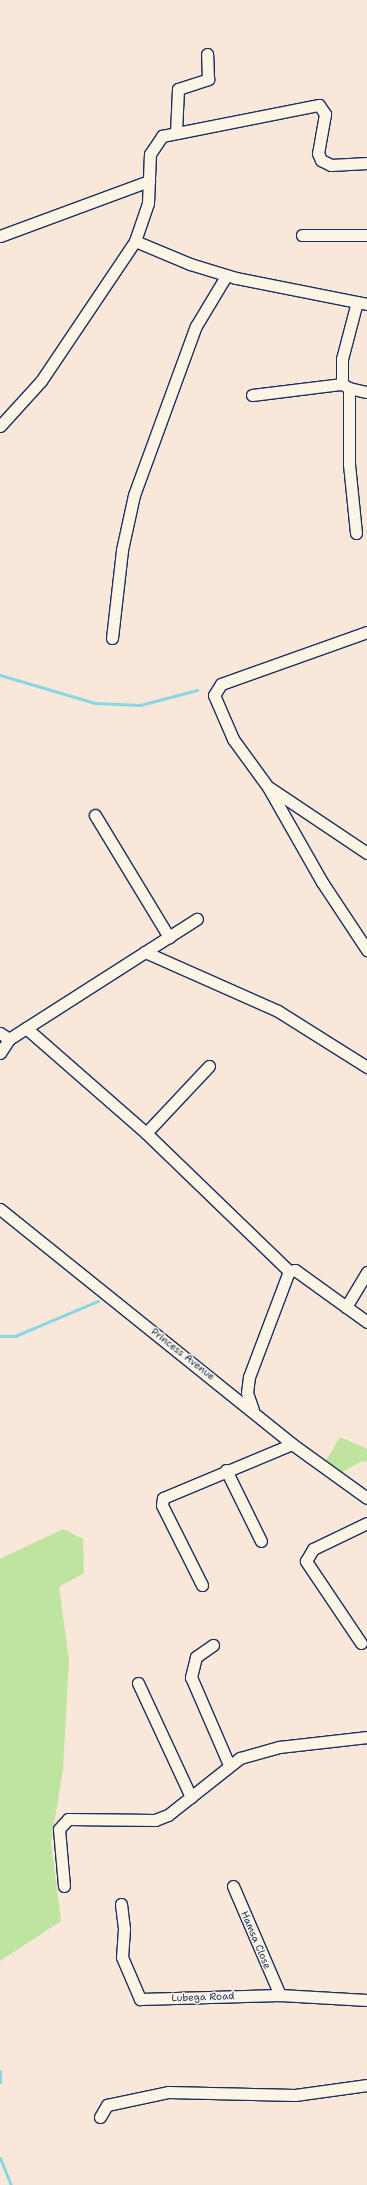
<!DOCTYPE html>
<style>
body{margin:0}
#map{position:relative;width:367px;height:2185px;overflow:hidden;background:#f9e8da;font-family:"Shantell Sans",sans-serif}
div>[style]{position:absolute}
.green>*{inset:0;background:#bee49f}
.stream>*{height:3px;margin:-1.5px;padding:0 1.5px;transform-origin:1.5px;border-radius:1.5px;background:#88d7e4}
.roads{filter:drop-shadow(1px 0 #1b2f5e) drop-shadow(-1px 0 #1b2f5e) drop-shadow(0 1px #1b2f5e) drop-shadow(0 -1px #1b2f5e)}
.minor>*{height:11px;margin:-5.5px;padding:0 5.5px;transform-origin:5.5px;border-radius:5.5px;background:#fcf5e5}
span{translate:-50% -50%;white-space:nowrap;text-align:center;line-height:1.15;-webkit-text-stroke:3px #fcf5e5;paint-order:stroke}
.street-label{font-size:10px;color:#1b2f5e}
</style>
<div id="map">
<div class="green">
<i style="clip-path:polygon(340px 1437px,367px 1449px,367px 1462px,362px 1461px,337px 1475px,325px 1462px)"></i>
<i style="clip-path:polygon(63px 1529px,83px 1539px,84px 1573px,59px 1587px,69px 1660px,63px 1769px,51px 1843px,61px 1921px,0 1961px,0 1559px)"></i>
</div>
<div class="stream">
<i style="left:0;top:675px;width:99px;rotate:16.4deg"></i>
<i style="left:95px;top:703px;width:45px;rotate:2.5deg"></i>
<i style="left:140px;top:705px;width:59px;rotate:-14.7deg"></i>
<i style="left:0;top:1336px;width:15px"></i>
<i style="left:15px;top:1336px;width:90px;rotate:-22.9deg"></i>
<i style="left:0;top:2071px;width:11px;rotate:90deg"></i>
<i style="left:0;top:2158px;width:29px;rotate:68deg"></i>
</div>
<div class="roads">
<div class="minor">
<i style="left:176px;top:133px;width:44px;rotate:-87.4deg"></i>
<i style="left:178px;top:89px;width:32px;rotate:-18deg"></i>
<i style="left:208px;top:79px;width:25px;rotate:-92deg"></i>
<i style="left:302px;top:235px;width:65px"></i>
<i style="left:0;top:236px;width:159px;rotate:-20.3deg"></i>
<i style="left:135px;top:241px;width:60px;rotate:22.7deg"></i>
<i style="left:190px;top:264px;width:48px;rotate:16.9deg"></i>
<i style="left:236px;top:278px;width:134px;rotate:11.2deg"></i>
<i style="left:349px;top:388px;width:18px;rotate:13deg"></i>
<i style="left:252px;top:395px;width:91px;rotate:-7deg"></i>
<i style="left:0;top:426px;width:61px;rotate:-47.7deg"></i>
<i style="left:41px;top:381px;width:169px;rotate:-56.1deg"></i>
<i style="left:135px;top:241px;width:40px;rotate:-71.1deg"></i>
<i style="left:148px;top:203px;width:49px;rotate:-87.7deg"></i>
<i style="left:150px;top:154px;width:22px;rotate:-56deg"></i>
<i style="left:162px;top:136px;width:160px;rotate:-11.2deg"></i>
<i style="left:319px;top:105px;width:11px;rotate:56deg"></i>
<i style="left:325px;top:114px;width:40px;rotate:100deg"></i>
<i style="left:318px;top:153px;width:8px;rotate:67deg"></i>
<i style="left:321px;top:160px;width:11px;rotate:27deg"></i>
<i style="left:331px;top:165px;width:36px;rotate:-3deg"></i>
<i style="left:356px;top:533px;width:69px;rotate:-95.8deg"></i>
<i style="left:349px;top:464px;width:76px;rotate:-90deg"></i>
<i style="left:349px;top:388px;width:8px;rotate:-150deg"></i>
<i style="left:342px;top:384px;width:25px;rotate:-90deg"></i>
<i style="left:342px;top:359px;width:59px;rotate:-75.3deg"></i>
<i style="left:367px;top:632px;width:155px;rotate:160.4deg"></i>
<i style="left:221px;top:684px;width:13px;rotate:122deg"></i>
<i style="left:214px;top:695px;width:48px;rotate:66.6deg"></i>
<i style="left:233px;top:739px;width:59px;rotate:53.9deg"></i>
<i style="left:268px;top:787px;width:109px;rotate:60.4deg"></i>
<i style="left:322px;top:882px;width:82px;rotate:56.5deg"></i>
<i style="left:112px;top:638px;width:89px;rotate:-83.5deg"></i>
<i style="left:122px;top:550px;width:56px;rotate:-77.7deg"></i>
<i style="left:134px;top:495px;width:180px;rotate:-69.9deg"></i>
<i style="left:196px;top:326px;width:58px;rotate:-59deg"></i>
<i style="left:270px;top:788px;width:117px;rotate:33.8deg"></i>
<i style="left:95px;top:815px;width:143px;rotate:58.8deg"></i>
<i style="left:145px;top:952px;width:145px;rotate:23.9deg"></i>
<i style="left:278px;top:1011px;width:105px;rotate:32.2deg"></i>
<i style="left:26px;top:1028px;width:159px;rotate:41.2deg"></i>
<i style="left:146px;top:1133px;width:199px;rotate:44deg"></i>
<i style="left:0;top:1033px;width:11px;rotate:34deg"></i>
<i style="left:0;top:1053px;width:17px;rotate:-57deg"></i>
<i style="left:9px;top:1039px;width:223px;rotate:-32.6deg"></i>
<i style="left:146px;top:1133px;width:92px;rotate:-46.8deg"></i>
<i style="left:0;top:1209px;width:375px;rotate:38.8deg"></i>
<i style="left:292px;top:1444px;width:92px;rotate:35.8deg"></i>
<i style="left:289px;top:1271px;width:6px;rotate:-9deg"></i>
<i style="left:295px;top:1270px;width:89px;rotate:35.8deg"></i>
<i style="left:346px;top:1307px;width:41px;rotate:-59deg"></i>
<i style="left:253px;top:1410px;width:18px;rotate:-109deg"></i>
<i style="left:247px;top:1393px;width:16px;rotate:-83deg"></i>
<i style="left:249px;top:1377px;width:113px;rotate:-69.3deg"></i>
<i style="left:226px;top:1470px;width:79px;rotate:63.8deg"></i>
<i style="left:202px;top:1585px;width:89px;rotate:-116.6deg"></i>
<i style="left:162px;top:1505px;width:7px;rotate:-82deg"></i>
<i style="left:163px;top:1498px;width:140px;rotate:-22.7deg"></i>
<i style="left:361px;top:1643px;width:99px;rotate:-123.9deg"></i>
<i style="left:306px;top:1561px;width:14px;rotate:-60deg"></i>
<i style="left:313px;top:1549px;width:60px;rotate:-25.7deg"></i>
<i style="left:213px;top:1645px;width:21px;rotate:145deg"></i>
<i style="left:196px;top:1657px;width:21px;rotate:104deg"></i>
<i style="left:191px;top:1677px;width:96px;rotate:66.6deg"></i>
<i style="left:138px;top:1683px;width:126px;rotate:65.1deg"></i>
<i style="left:64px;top:1886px;width:57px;rotate:-95deg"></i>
<i style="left:59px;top:1829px;width:13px;rotate:-48deg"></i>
<i style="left:68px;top:1819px;width:87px;rotate:0.7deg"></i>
<i style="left:155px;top:1820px;width:14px;rotate:-21deg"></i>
<i style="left:168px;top:1815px;width:92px;rotate:-38.4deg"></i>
<i style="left:240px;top:1758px;width:41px;rotate:-15.8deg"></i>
<i style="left:279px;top:1747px;width:89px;rotate:-6.5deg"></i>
<i style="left:233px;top:1886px;width:119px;rotate:66.7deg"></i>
<i style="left:121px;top:1904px;width:25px;rotate:83deg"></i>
<i style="left:124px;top:1929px;width:28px;rotate:94deg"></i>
<i style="left:122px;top:1957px;width:46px;rotate:66.8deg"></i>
<i style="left:140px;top:1999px;width:140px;rotate:-1.6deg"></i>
<i style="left:280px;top:1995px;width:87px;rotate:3.3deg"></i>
<i style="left:100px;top:2117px;width:14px;rotate:-60deg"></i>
<i style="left:107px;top:2105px;width:62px;rotate:-12deg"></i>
<i style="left:168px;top:2092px;width:127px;rotate:1.4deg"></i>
<i style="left:295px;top:2095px;width:73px;rotate:-7.9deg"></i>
</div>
</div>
<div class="street-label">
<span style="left:183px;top:1354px;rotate:38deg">Princess Avenue</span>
<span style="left:256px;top:1940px;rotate:67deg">Hamsa Close</span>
<span style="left:203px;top:1997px;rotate:-2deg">Lubega Road</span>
</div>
</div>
